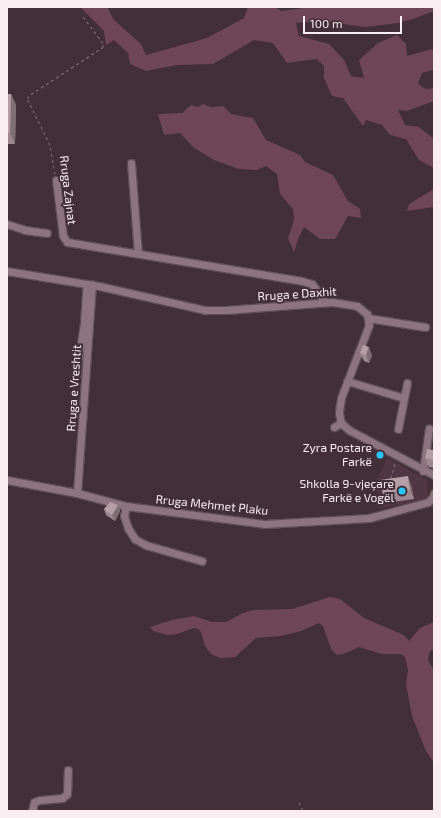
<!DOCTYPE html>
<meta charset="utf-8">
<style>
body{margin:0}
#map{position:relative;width:441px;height:818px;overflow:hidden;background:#422f37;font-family:"Exo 2",sans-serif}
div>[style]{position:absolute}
.built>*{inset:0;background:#503743}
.green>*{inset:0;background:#6f4658}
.path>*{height:1px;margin-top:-0.5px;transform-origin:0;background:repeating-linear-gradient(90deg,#806f76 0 3px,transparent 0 6px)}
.roads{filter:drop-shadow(1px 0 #5f4f55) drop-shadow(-1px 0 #5f4f55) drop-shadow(0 1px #5f4f55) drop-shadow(0 -1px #5f4f55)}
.minor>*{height:7px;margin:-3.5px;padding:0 3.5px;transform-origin:3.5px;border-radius:3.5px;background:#8c757e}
.wall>*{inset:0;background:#9d8890}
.shaded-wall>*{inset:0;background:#7f6f75}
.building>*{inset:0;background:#b69ea7}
.dots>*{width:11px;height:11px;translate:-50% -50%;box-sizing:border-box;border:2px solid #422f37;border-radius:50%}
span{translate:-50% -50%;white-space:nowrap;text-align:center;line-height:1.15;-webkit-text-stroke:4px #422f37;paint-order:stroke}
.street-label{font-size:12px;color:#faedf2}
.poi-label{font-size:12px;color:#faedf2}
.right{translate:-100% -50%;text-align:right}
.frame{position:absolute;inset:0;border:8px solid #faedf2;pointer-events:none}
.scale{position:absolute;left:303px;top:16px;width:99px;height:18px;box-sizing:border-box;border:2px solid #faedf2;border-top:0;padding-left:5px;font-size:12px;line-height:14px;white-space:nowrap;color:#faedf2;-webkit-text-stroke:3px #422f37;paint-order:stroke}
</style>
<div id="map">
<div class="built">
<i style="clip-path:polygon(388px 458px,427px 480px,428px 499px,381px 508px,375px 482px)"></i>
</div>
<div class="green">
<i style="clip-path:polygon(80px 7px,107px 7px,114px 20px,141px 44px,146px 55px,207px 38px,244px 18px,248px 7px,274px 7px,282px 11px,310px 7px,434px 7px,434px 11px,413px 19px,398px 23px,365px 27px,323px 21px,296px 23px,299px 36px,329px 44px,344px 60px,351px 76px,364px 78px,359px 60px,378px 43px,397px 35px,406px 44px,407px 56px,432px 49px,434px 51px,434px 72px,433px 70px,422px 73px,418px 84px,426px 89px,434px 88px,434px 101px,407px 111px,398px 110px,405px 125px,419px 127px,434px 139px,434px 168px,419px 160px,406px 139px,390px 135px,382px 125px,366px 120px,363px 126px,343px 98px,332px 96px,324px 78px,324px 66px,317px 59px,287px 63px,273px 43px,254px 40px,213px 64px,177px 65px,146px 71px,130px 64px,128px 53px,114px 40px,106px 45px,104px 31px)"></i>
<i style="clip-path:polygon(203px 104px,211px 107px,223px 106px,231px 114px,253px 118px,266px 140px,300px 155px,305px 162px,333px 175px,348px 201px,360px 209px,361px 218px,348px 216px,335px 239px,320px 239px,304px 227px,298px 239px,294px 252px,288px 238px,294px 220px,293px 209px,280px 194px,277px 174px,266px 166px,256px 170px,239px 169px,214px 160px,194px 148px,180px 133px,164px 135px,158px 114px,182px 113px,191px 105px,198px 107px)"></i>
<i style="clip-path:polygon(434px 189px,434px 207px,407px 211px,409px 204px)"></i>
<i style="clip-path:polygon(330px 597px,340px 599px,364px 618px,404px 635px,409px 641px,420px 628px,434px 622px,434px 649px,430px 651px,428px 660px,434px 671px,434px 763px,426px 751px,412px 716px,406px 684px,408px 670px,405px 657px,401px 654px,382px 654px,359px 647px,346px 653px,337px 655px,331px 649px,323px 626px,319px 623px,301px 631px,281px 636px,256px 638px,235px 657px,220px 658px,211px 654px,205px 646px,201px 632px,198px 629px,194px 628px,177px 634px,167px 635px,153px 631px,150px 627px,172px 620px,194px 616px,212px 622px,226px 622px,243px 613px,253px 610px,292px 609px)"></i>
</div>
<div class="path">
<i style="left:55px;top:174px;width:29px;rotate:-100deg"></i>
<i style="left:50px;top:145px;width:52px;rotate:-116.1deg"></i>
<i style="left:27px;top:98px;width:6px;rotate:-45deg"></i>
<i style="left:31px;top:94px;width:86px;rotate:-33.1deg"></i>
<i style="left:103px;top:47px;width:4px;rotate:-90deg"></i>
<i style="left:103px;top:43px;width:34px;rotate:-127deg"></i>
<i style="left:391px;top:478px;width:16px;rotate:-75deg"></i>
<i style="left:299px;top:802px;width:10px;rotate:66deg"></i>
</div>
<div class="roads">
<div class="minor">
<i style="left:131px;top:163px;width:90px;rotate:85.6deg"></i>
<i style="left:56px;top:180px;width:56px;rotate:82.9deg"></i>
<i style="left:63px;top:236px;width:7px;rotate:56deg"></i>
<i style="left:67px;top:242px;width:238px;rotate:9.4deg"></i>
<i style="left:302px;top:281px;width:10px;rotate:17deg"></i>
<i style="left:312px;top:284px;width:22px;rotate:54deg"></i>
<i style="left:7px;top:224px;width:19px;rotate:18deg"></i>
<i style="left:25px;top:230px;width:22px;rotate:8deg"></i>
<i style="left:7px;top:271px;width:93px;rotate:9.3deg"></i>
<i style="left:99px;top:286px;width:109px;rotate:12.8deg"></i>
<i style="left:205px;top:310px;width:21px"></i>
<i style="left:226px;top:310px;width:106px;rotate:-4.3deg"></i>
<i style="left:332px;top:302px;width:25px;rotate:9deg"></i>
<i style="left:357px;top:306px;width:13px;rotate:39deg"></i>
<i style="left:367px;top:314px;width:11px;rotate:80deg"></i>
<i style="left:369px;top:325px;width:78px;rotate:111deg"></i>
<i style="left:341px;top:398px;width:15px;rotate:98deg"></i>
<i style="left:339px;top:413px;width:10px;rotate:79deg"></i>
<i style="left:341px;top:423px;width:11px;rotate:41deg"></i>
<i style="left:349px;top:430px;width:96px;rotate:27.9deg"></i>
<i style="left:368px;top:318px;width:58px;rotate:9deg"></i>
<i style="left:75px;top:380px;width:58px;rotate:-81deg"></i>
<i style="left:84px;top:323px;width:39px;rotate:-86deg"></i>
<i style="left:347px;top:381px;width:59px;rotate:16.6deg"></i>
<i style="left:334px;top:427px;width:8px;rotate:-30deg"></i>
<i style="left:398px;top:429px;width:47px;rotate:-78.9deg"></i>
<i style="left:423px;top:471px;width:43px;rotate:-82.1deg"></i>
<i style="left:7px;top:480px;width:71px;rotate:10.5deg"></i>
<i style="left:77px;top:493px;width:51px;rotate:14.9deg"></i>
<i style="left:126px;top:506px;width:139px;rotate:7.4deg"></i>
<i style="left:264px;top:524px;width:105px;rotate:-3.3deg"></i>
<i style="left:369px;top:518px;width:61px;rotate:-15.2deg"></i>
<i style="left:428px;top:502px;width:7px;rotate:-45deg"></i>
<i style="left:433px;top:497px;width:4px;rotate:-76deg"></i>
<i style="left:77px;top:493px;width:209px;rotate:-85.9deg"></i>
<i style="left:126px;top:506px;width:10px;rotate:101deg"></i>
<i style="left:124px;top:516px;width:13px;rotate:72deg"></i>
<i style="left:128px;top:528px;width:13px;rotate:58deg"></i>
<i style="left:135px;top:539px;width:13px;rotate:29deg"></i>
<i style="left:146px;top:545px;width:58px;rotate:15.9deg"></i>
<i style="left:32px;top:811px;width:9px;rotate:-77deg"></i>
<i style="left:34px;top:802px;width:6px;rotate:-18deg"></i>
<i style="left:40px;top:800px;width:22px;rotate:-5deg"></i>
<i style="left:62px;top:798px;width:6px;rotate:-39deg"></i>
<i style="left:67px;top:794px;width:24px;rotate:-88deg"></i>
</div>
</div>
<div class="wall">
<i style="clip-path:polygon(7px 94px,11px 94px,16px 105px,15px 144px,7px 144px)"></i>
<i style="clip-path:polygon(360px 353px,372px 355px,369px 363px,364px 361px)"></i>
<i style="clip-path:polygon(434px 450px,434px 468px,429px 467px,425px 458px)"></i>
<i style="clip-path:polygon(411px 485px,414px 499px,386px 503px,383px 494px)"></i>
<i style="clip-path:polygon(118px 505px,120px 511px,115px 521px,106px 515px,104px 509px)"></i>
</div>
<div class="shaded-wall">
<i style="clip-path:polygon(11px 94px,16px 105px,15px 144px,10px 133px)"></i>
<i style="clip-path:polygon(369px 347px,372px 355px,369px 363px,366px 355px)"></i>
<i style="clip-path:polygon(408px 476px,411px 485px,414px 499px,410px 490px)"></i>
<i style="clip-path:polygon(118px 505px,120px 511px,115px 521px,112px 515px)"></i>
</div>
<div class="building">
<i style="clip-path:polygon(7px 94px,11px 94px,10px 133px,7px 133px)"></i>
<i style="clip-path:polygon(363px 345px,369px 347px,366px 355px,360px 353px)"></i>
<i style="clip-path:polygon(427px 449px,434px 450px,434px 460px,425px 458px)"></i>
<i style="clip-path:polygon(408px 476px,410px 490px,383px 494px,380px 480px)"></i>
<i style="clip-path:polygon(110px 502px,118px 505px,112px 515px,104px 509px)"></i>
</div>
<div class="dots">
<i style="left:380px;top:455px;background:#28c8ff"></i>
<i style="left:402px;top:491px;background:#28c8ff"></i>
</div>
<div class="street-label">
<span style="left:68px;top:190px;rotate:83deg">Rruga Zajnat</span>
<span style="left:297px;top:294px;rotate:-4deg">Rruga e Daxhit</span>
<span style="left:74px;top:388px;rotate:-86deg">Rruga e Vreshtit</span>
<span style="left:212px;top:505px;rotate:6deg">Rruga Mehmet Plaku</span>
</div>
<div class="poi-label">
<span class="right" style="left:372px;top:455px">Zyra Postare<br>Farkë</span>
<span class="right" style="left:394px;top:491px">Shkolla 9-vjeçare<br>Farkë e Vogël</span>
</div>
<div class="frame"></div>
<div class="scale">100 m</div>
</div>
